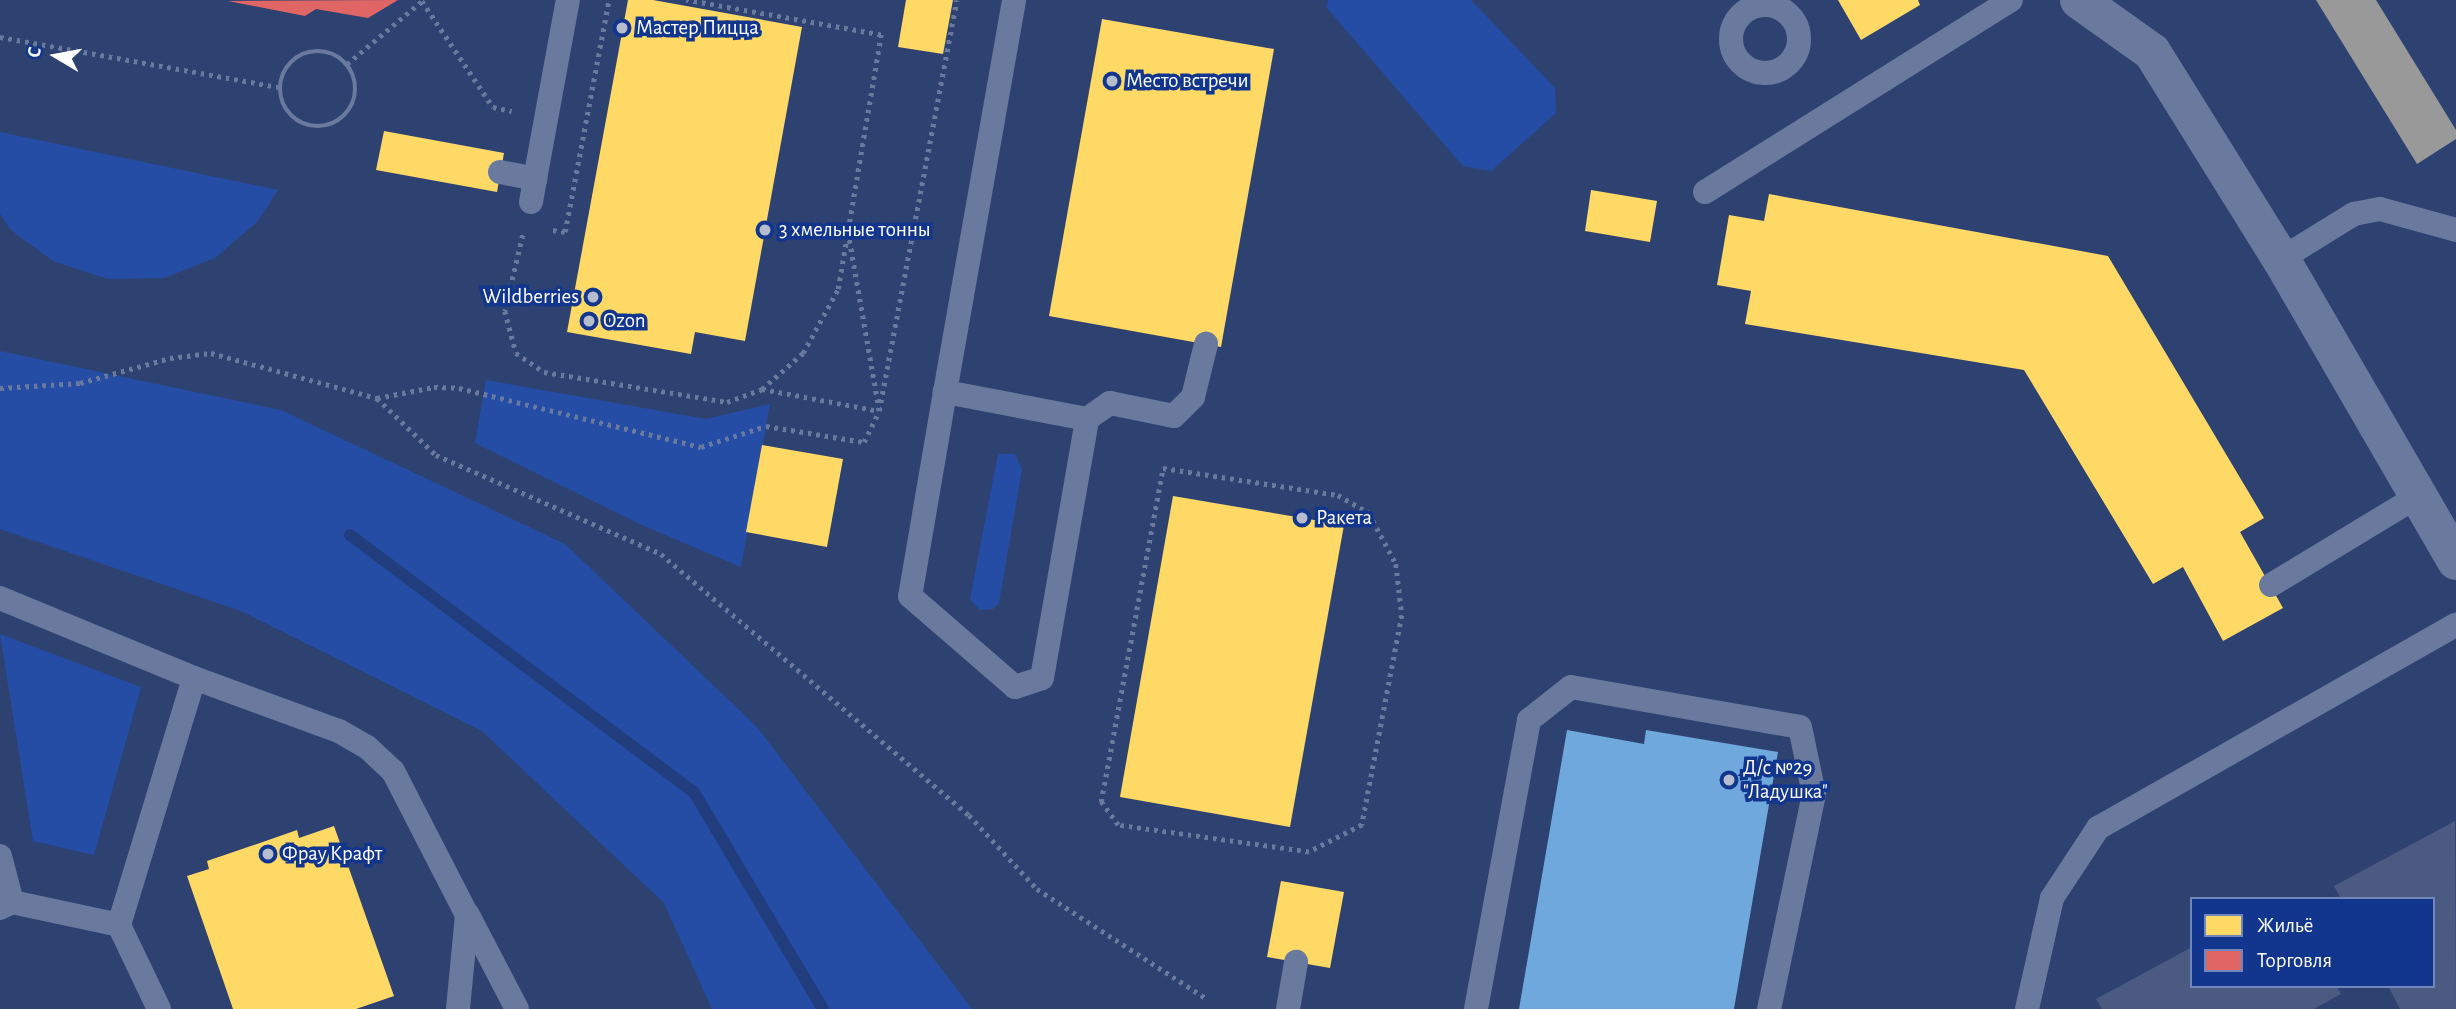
<!DOCTYPE html>
<meta charset="utf-8">
<style>
body{margin:0}
#map{position:relative;width:2456px;height:1009px;overflow:hidden;background:#2e4272;font-family:"Alegreya Sans",sans-serif}
div>[style]{position:absolute}
.green>*{inset:0;background:#254da6}
.homes>*{inset:0;background:#ffd966}
.shops>*{inset:0;background:#e06666}
.schools>*{inset:0;background:#6fa8dc}
.industry>*{inset:0;background:#999}
.stream>*{height:12px;margin:-6px;padding:0 6px;transform-origin:6px;border-radius:6px;background:#223d7e}
.building>*{inset:0;background:#4a5a80}
.path>*{height:4.5px;margin-top:-2.25px;transform-origin:0;background:repeating-linear-gradient(90deg,#6a7a9e 0 3.5px,transparent 0 8.5px)}
.path>.ring{margin:-2.25px;padding:0;box-sizing:content-box;background:none;border:4.5px solid #6a7a9e;border-radius:50%}
.service>*{height:24px;margin:-12px;padding:0 12px;transform-origin:12px;border-radius:12px;background:#6a7a9e}
.service>.ring{margin:-12px;padding:0;box-sizing:content-box;background:none;border:24px solid #6a7a9e;border-radius:50%}
.minor>*{height:38px;margin:-19px;padding:0 19px;transform-origin:19px;border-radius:19px;background:#6a7a9e}
.dots>*{width:19px;height:19px;translate:-50% -50%;box-sizing:border-box;border:4px solid #12368e;border-radius:50%}
span{translate:-50% -50%;white-space:nowrap;text-align:center;line-height:1.15;-webkit-text-stroke:7px #12368e;paint-order:stroke}
.poi-label{font-size:21px;color:#fff}
.left{translate:0 -50%;text-align:left}
.right{translate:-100% -50%;text-align:right}
.legend{position:absolute;left:2190px;top:897px;width:245px;height:91px;box-sizing:border-box;background:#12368e;border:2px solid #7186bb;margin:0;padding:9px 12px;list-style:none;font-size:21px;color:#fff}
.legend li{display:flex;align-items:center;gap:14px;height:35px}
.legend b{width:35px;border:2px solid #7186bb}
.north{position:absolute;left:21px;top:21px;width:70px;height:70px;-webkit-text-stroke:5px #12368e;paint-order:stroke;rotate:280deg;font-size:19px;font-weight:700;line-height:28px;text-align:center;color:#fff}
.north::after{content:'';display:block;margin:auto;width:24px;height:32px;background:#fff;clip-path:polygon(50% 0,100% 100%,50% 72%,0 100%)}
</style>
<div id="map">
<div class="green">
<i style="clip-path:polygon(1328px 0,1471px 0,1555px 88px,1556px 113px,1491px 171px,1463px 166px,1327px 8px)"></i>
<i style="clip-path:polygon(0 132px,278px 190px,257px 222px,215px 258px,164px 278px,108px 279px,53px 261px,11px 230px,0 214px)"></i>
<i style="clip-path:polygon(0 351px,281px 410px,565px 544px,757px 727px,972px 1009px,712px 1009px,664px 903px,482px 731px,241px 611px,0 529px)"></i>
<i style="clip-path:polygon(486px 380px,706px 419px,770px 404px,741px 567px,644px 526px,475px 443px)"></i>
<i style="clip-path:polygon(998px 454px,1015px 454px,1022px 469px,999px 603px,993px 609px,980px 610px,970px 599px)"></i>
<i style="clip-path:polygon(0 634px,141px 687px,94px 855px,33px 841px)"></i>
</div>
<div class="homes">
<i style="clip-path:polygon(628px 0,653px 0,802px 27px,745px 341px,695px 332px,691px 354px,567px 332px)"></i>
<i style="clip-path:polygon(906px 0,953px 0,943px 54px,898px 47px)"></i>
<i style="clip-path:polygon(1838px 0,1918px 0,1920px 5px,1861px 40px)"></i>
<i style="clip-path:polygon(1102px 19px,1274px 49px,1221px 347px,1049px 316px)"></i>
<i style="clip-path:polygon(384px 131px,504px 153px,497px 192px,376px 170px)"></i>
<i style="clip-path:polygon(1591px 190px,1657px 201px,1650px 242px,1585px 231px)"></i>
<i style="clip-path:polygon(1769px 194px,2108px 256px,2264px 518px,2240px 532px,2283px 608px,2223px 641px,2183px 567px,2153px 584px,2024px 370px,1745px 324px,1751px 291px,1717px 285px,1729px 215px,1764px 221px)"></i>
<i style="clip-path:polygon(762px 445px,843px 459px,827px 547px,746px 532px)"></i>
<i style="clip-path:polygon(1173px 496px,1344px 525px,1290px 827px,1120px 797px)"></i>
<i style="clip-path:polygon(334px 826px,394px 996px,356px 1009px,233px 1009px,187px 876px,209px 869px,207px 861px,257px 844px,297px 830px,299px 838px)"></i>
<i style="clip-path:polygon(1281px 881px,1344px 892px,1330px 968px,1267px 957px)"></i>
</div>
<div class="shops">
<i style="clip-path:polygon(398px 0,368px 18px,316px 9px,305px 16px,228px 1px)"></i>
</div>
<div class="schools">
<i style="clip-path:polygon(1567px 730px,1644px 744px,1646px 730px,1778px 752px,1734px 1009px,1519px 1009px)"></i>
</div>
<div class="industry">
<i style="clip-path:polygon(2316px 0,2376px 0,2456px 130px,2456px 139px,2417px 164px)"></i>
</div>
<div class="stream">
<i style="left:350px;top:535px;width:429px;rotate:36.8deg"></i>
<i style="left:694px;top:792px;width:252px;rotate:59.3deg"></i>
</div>
<div class="building">
<i style="clip-path:polygon(2455px 821px,2456px 1009px,2400px 1009px,2388px 986px,2433px 986px,2433px 899px,2341px 899px,2334px 886px)"></i>
<i style="clip-path:polygon(2192px 947px,2192px 986px,2336px 986px,2341px 994px,2314px 1009px,2102px 1009px,2096px 999px)"></i>
</div>
<div class="path">
<i style="left:422px;top:1px;width:128px;rotate:56.2deg"></i>
<i style="left:493px;top:107px;width:19px;rotate:12deg"></i>
<i style="left:0;top:37px;width:283px;rotate:10.2deg"></i>
<i class="ring" style="left:280px;top:51px;width:71.5px;height:71.5px"></i>
<i style="left:347px;top:64px;width:98px;rotate:-40deg"></i>
<i style="left:553px;top:230px;width:12px;rotate:9deg"></i>
<i style="left:565px;top:232px;width:236px;rotate:-79.3deg"></i>
<i style="left:523px;top:235px;width:78px;rotate:103.3deg"></i>
<i style="left:505px;top:311px;width:43px;rotate:75.3deg"></i>
<i style="left:516px;top:353px;width:34px;rotate:34deg"></i>
<i style="left:544px;top:372px;width:185px;rotate:9.3deg"></i>
<i style="left:727px;top:402px;width:37px;rotate:-20deg"></i>
<i style="left:762px;top:389px;width:55px;rotate:-41.3deg"></i>
<i style="left:803px;top:353px;width:73px;rotate:-61.3deg"></i>
<i style="left:838px;top:289px;width:258px;rotate:-80.4deg"></i>
<i style="left:881px;top:35px;width:198px;rotate:-169.8deg"></i>
<i style="left:0;top:388px;width:80px;rotate:-3.6deg"></i>
<i style="left:80px;top:383px;width:93px;rotate:-15.5deg"></i>
<i style="left:170px;top:358px;width:41px;rotate:-7deg"></i>
<i style="left:211px;top:353px;width:172px;rotate:15.2deg"></i>
<i style="left:377px;top:398px;width:58px;rotate:-10.9deg"></i>
<i style="left:434px;top:387px;width:25px;rotate:2deg"></i>
<i style="left:459px;top:388px;width:249px;rotate:13.7deg"></i>
<i style="left:701px;top:447px;width:68px;rotate:-17.9deg"></i>
<i style="left:766px;top:426px;width:99px;rotate:9.3deg"></i>
<i style="left:864px;top:442px;width:34px;rotate:-64deg"></i>
<i style="left:879px;top:411px;width:418px;rotate:-79.3deg"></i>
<i style="left:762px;top:389px;width:119px;rotate:10.6deg"></i>
<i style="left:879px;top:411px;width:175px;rotate:-99.9deg"></i>
<i style="left:377px;top:398px;width:82px;rotate:44deg"></i>
<i style="left:436px;top:455px;width:246px;rotate:23.7deg"></i>
<i style="left:661px;top:554px;width:404px;rotate:40.3deg"></i>
<i style="left:969px;top:815px;width:100px;rotate:47.4deg"></i>
<i style="left:1037px;top:889px;width:202px;rotate:32.9deg"></i>
<i style="left:1163px;top:468px;width:177px;rotate:8.8deg"></i>
<i style="left:1338px;top:495px;width:36px;rotate:30deg"></i>
<i style="left:1369px;top:513px;width:58px;rotate:62.1deg"></i>
<i style="left:1396px;top:564px;width:51px;rotate:83.3deg"></i>
<i style="left:1402px;top:615px;width:214px;rotate:100.8deg"></i>
<i style="left:1362px;top:825px;width:59px;rotate:153deg"></i>
<i style="left:1309px;top:852px;width:193px;rotate:-172deg"></i>
<i style="left:1118px;top:825px;width:29px;rotate:-126deg"></i>
<i style="left:1101px;top:802px;width:340px;rotate:-79.5deg"></i>
</div>
<div class="service">
<i class="ring" style="left:1731px;top:5px;width:44px;height:44px"></i>
<i style="left:500px;top:172px;width:36px;rotate:11deg"></i>
<i style="left:535px;top:179px;width:182px;rotate:-79.6deg"></i>
<i style="left:1705px;top:192px;width:361px;rotate:-32.1deg"></i>
<i style="left:531px;top:202px;width:23px;rotate:-80deg"></i>
<i style="left:2281px;top:259px;width:86px;rotate:-31.7deg"></i>
<i style="left:2354px;top:214px;width:26px;rotate:-11deg"></i>
<i style="left:2380px;top:209px;width:79px;rotate:15.4deg"></i>
<i style="left:945px;top:392px;width:207px;rotate:99.7deg"></i>
<i style="left:910px;top:596px;width:139px;rotate:40.9deg"></i>
<i style="left:1015px;top:687px;width:28px;rotate:-18deg"></i>
<i style="left:1042px;top:678px;width:263px;rotate:-80.1deg"></i>
<i style="left:1087px;top:419px;width:145px;rotate:-169.2deg"></i>
<i style="left:945px;top:392px;width:398px;rotate:-80deg"></i>
<i style="left:1087px;top:419px;width:28px;rotate:-35deg"></i>
<i style="left:1110px;top:403px;width:65px;rotate:11.5deg"></i>
<i style="left:1174px;top:416px;width:27px;rotate:-45deg"></i>
<i style="left:1193px;top:397px;width:55px;rotate:-76.2deg"></i>
<i style="left:2271px;top:585px;width:172px;rotate:-31.2deg"></i>
<i style="left:0;top:598px;width:210px;rotate:22.4deg"></i>
<i style="left:194px;top:678px;width:154px;rotate:20.1deg"></i>
<i style="left:339px;top:731px;width:32px;rotate:30deg"></i>
<i style="left:367px;top:747px;width:35px;rotate:43deg"></i>
<i style="left:393px;top:771px;width:162px;rotate:62.8deg"></i>
<i style="left:467px;top:915px;width:94px;rotate:95.5deg"></i>
<i style="left:0;top:856px;width:48px;rotate:75.4deg"></i>
<i style="left:12px;top:902px;width:13px;rotate:153deg"></i>
<i style="left:12px;top:902px;width:109px;rotate:12.1deg"></i>
<i style="left:468px;top:915px;width:106px;rotate:62.5deg"></i>
<i style="left:159px;top:1009px;width:93px;rotate:-115.5deg"></i>
<i style="left:119px;top:925px;width:258px;rotate:-73.1deg"></i>
<i style="left:1288px;top:1009px;width:48px;rotate:-80.3deg"></i>
<i style="left:1476px;top:1009px;width:294px;rotate:-79.6deg"></i>
<i style="left:1529px;top:720px;width:53px;rotate:-38.2deg"></i>
<i style="left:1571px;top:687px;width:232px;rotate:9.9deg"></i>
<i style="left:1800px;top:727px;width:68px;rotate:78.2deg"></i>
<i style="left:1814px;top:794px;width:220px;rotate:101.8deg"></i>
<i style="left:2027px;top:1009px;width:114px;rotate:-77.3deg"></i>
<i style="left:2052px;top:898px;width:84px;rotate:-56.7deg"></i>
<i style="left:2098px;top:828px;width:412px;rotate:-29.6deg"></i>
</div>
<div class="minor">
<i style="left:2079px;top:0;width:90px;rotate:35.5deg"></i>
<i style="left:2152px;top:52px;width:244px;rotate:58.1deg"></i>
<i style="left:2281px;top:259px;width:349px;rotate:59.9deg"></i>
</div>
<div class="dots">
<i style="left:622px;top:28px;background:#b6bdce"></i>
<i style="left:1112px;top:81px;background:#b6bdce"></i>
<i style="left:765px;top:230px;background:#b6bdce"></i>
<i style="left:593px;top:297px;background:#b6bdce"></i>
<i style="left:589px;top:321px;background:#b6bdce"></i>
<i style="left:1302px;top:518px;background:#b6bdce"></i>
<i style="left:1729px;top:780px;background:#b6bdce"></i>
<i style="left:268px;top:854px;background:#b6bdce"></i>
</div>
<div class="poi-label">
<span class="left" style="left:636px;top:28px">Мастер Пицца</span>
<span class="left" style="left:1126px;top:81px">Место встречи</span>
<span class="left" style="left:779px;top:230px">3 хмельные тонны</span>
<span class="right" style="left:579px;top:297px">Wildberries</span>
<span class="left" style="left:603px;top:321px">Ozon</span>
<span class="left" style="left:1316px;top:518px">Ракета</span>
<span class="left" style="left:1743px;top:780px">Д/с №29<br>"Ладушка"</span>
<span class="left" style="left:282px;top:854px">Фрау Крафт</span>
</div>
<ul class="legend">
<li><b style="height:19px;background:#ffd966"></b>Жильё</li>
<li><b style="height:19px;background:#e06666"></b>Торговля</li>
</ul>
<div class="north">С</div>
</div>
